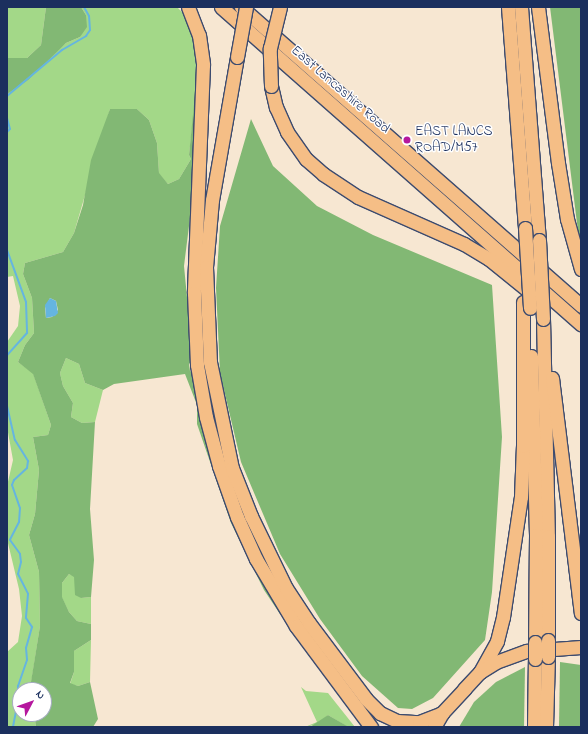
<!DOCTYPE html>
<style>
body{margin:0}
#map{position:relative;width:588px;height:734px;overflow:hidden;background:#f7e7d2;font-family:"Indie Flower",sans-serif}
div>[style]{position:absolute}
.green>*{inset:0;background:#a3d888}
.forest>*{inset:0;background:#82b874}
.water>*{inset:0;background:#65b5e0}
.stream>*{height:2px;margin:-1px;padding:0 1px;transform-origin:1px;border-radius:1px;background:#65b5e0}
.roads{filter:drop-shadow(1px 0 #3c4b6f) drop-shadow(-1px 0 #3c4b6f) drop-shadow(0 1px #3c4b6f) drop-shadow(0 -1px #3c4b6f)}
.highway>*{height:13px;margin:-6.5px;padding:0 6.5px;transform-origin:6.5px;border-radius:6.5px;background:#f5be86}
.bridges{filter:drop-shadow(1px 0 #3c4b6f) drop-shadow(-1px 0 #3c4b6f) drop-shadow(0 1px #3c4b6f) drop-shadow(0 -1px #3c4b6f)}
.highway-bridge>*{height:13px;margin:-6.5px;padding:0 6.5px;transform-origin:6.5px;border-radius:6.5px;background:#f5be86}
.dots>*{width:11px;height:11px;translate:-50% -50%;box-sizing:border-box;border:2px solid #fff;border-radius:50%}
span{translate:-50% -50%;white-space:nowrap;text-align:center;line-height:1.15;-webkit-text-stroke:3px #fff;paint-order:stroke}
.street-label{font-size:14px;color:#1b2f5e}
.poi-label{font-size:14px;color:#1b2f5e}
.left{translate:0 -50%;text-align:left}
.frame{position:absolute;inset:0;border:8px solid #1b2f5e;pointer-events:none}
.north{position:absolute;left:12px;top:682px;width:40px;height:40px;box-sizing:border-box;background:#fff;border:1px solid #a4acbf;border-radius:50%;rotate:49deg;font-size:11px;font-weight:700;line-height:16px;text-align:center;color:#1b2f5e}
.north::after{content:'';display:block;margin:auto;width:14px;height:18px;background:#b5179e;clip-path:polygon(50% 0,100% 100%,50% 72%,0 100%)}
</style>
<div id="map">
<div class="green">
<i style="clip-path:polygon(7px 7px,46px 7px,41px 45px,27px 58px,7px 58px)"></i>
<i style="clip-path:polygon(81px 7px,177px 7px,191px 21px,199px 65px,189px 155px,191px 159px,179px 179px,168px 184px,159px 174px,157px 143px,149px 120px,137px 109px,110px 109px,74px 233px,63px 252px,25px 263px,23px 274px,32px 298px,34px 333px,25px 345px,18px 362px,33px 373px,51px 425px,48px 435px,33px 437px,39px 470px,35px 514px,29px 535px,39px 572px,40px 626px,30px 690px,20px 690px,20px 714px,34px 714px,36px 727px,7px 727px,7px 652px,18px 642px,22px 616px,19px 589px,7px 539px,7px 486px,13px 460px,7px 427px,7px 342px,18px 326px,20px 306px,13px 276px,7px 277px,7px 94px,66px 43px,80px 37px,86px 15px)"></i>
<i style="clip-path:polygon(66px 358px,79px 364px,85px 383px,103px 390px,95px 422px,82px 423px,71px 417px,73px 403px,63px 386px,60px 373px)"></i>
<i style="clip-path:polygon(69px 574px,74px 576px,81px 598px,91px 597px,91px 624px,77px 621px,69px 612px,62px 598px,62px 583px)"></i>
<i style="clip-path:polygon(91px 640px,90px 682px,78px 686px,70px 684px,74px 672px,74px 651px)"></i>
<i style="clip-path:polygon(301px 687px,306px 691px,328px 693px,355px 727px,348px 727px,328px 715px,318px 724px,305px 727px,317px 722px)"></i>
</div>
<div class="forest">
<i style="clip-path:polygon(46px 7px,81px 7px,86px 15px,87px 27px,80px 37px,66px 43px,28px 80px,7px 94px,7px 58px,27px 58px,41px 45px)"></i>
<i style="clip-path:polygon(550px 7px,581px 7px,581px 247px,580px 247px)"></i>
<i style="clip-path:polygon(evenodd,199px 85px,194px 186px,184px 266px,193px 359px,189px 364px,190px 371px,196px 375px,204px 423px,282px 614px,280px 614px,264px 590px,231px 523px,197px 424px,197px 405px,185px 374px,114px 384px,103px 390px,85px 383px,79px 364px,66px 358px,60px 373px,63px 386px,73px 403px,71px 417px,82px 423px,95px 422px,90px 509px,94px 560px,91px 597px,81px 598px,75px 595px,74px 577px,69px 574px,62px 583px,62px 597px,69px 612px,77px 621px,91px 624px,91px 640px,74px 651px,74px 672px,70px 683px,78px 686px,90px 682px,98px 719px,93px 727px,36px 727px,34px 714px,44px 714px,44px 690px,30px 690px,30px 688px,40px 626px,39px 572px,29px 535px,35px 514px,39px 470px,33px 437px,48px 435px,51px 425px,33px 374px,18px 362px,25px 345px,34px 333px,32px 298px,23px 274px,25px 263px,63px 252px,74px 233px,83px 205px,91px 160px,110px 109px,137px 109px,149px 120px,157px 143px,159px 173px,168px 184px,179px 179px,191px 159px,189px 155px,195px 94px,199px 85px,50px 298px,56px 301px,58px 310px,52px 317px,46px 318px,45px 308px,50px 298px)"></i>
<i style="clip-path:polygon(251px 119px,273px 166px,317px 206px,373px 235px,492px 285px,502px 437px,492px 592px,485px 640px,433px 698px,412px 709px,398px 708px,362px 676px,320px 619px,280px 554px,241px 462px,220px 373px,216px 288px,220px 226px)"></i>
<i style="clip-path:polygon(560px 662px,581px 665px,581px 727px,559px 727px)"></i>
<i style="clip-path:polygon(525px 667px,524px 727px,459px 727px,474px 702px,496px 682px)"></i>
<i style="clip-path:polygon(328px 715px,347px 726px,348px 727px,310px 727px)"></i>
</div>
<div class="water">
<i style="clip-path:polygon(50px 298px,56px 301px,58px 313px,55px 316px,46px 318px,45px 305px)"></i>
</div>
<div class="stream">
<i style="left:7px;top:96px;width:72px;rotate:-39.9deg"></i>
<i style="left:62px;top:50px;width:28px;rotate:-30deg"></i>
<i style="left:86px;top:36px;width:7px;rotate:-56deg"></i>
<i style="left:90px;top:30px;width:14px;rotate:-94deg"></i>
<i style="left:89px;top:16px;width:10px;rotate:-119deg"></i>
<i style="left:7px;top:118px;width:11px;rotate:75deg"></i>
<i style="left:10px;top:129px;width:4px;rotate:135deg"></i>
<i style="left:7px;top:221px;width:12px;rotate:90deg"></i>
<i style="left:7px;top:250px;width:55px;rotate:69.9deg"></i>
<i style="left:26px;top:302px;width:31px;rotate:88deg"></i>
<i style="left:27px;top:333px;width:30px;rotate:132deg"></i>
<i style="left:7px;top:406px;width:35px;rotate:77deg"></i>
<i style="left:15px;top:440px;width:25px;rotate:58deg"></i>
<i style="left:28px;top:461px;width:7px;rotate:98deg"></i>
<i style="left:27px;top:468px;width:18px;rotate:137deg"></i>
<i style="left:14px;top:480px;width:5px;rotate:112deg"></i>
<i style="left:12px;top:485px;width:24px;rotate:71deg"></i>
<i style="left:20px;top:508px;width:14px;rotate:94deg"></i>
<i style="left:19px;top:522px;width:20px;rotate:117deg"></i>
<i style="left:10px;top:540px;width:17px;rotate:54deg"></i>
<i style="left:20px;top:554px;width:8px;rotate:83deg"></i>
<i style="left:21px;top:562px;width:12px;rotate:104deg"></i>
<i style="left:18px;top:574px;width:22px;rotate:63deg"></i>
<i style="left:28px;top:594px;width:24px;rotate:95deg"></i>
<i style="left:26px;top:618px;width:11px;rotate:56deg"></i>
<i style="left:32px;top:627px;width:22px;rotate:106deg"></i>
<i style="left:26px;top:648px;width:12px;rotate:85deg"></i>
<i style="left:27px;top:660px;width:28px;rotate:109deg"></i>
<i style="left:18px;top:686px;width:15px;rotate:90deg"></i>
<i style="left:18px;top:701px;width:26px;rotate:101deg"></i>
</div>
<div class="roads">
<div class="highway">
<i style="left:188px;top:7px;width:30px;rotate:69deg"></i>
<i style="left:199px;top:35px;width:30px;rotate:82deg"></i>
<i style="left:203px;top:65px;width:228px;rotate:92.3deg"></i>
<i style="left:194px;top:293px;width:72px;rotate:87.6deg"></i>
<i style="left:197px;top:365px;width:53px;rotate:80.2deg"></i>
<i style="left:206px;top:417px;width:51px;rotate:75.1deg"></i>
<i style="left:219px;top:466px;width:54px;rotate:70.6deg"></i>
<i style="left:237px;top:517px;width:46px;rotate:65.7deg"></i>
<i style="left:256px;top:559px;width:78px;rotate:59.2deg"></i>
<i style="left:296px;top:626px;width:126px;rotate:53.4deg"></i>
<i style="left:221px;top:7px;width:480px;rotate:41.4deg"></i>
<i style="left:241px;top:7px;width:453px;rotate:41.3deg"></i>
<i style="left:508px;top:7px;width:222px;rotate:85.6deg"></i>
<i style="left:521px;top:7px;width:234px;rotate:85.6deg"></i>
<i style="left:538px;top:7px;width:157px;rotate:82.7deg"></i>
<i style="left:558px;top:163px;width:57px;rotate:80.9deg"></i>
<i style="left:567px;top:219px;width:52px;rotate:74.4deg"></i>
<i style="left:237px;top:57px;width:145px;rotate:99.9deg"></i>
<i style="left:212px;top:200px;width:67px;rotate:95.1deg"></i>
<i style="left:206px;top:267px;width:95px;rotate:87.6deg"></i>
<i style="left:210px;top:362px;width:108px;rotate:78.3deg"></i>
<i style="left:232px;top:468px;width:52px;rotate:68.4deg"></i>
<i style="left:251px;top:516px;width:80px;rotate:64.1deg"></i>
<i style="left:286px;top:588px;width:42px;rotate:56.7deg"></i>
<i style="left:309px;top:623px;width:95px;rotate:53.1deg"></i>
<i style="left:366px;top:699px;width:20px;rotate:45deg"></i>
<i style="left:380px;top:713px;width:19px;rotate:25deg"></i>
<i style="left:397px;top:721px;width:22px;rotate:3deg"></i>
<i style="left:419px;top:722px;width:25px;rotate:-21deg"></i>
<i style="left:271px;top:86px;width:22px;rotate:77deg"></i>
<i style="left:276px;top:107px;width:27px;rotate:66deg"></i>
<i style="left:287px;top:132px;width:33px;rotate:55deg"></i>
<i style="left:306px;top:159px;width:23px;rotate:41deg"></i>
<i style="left:323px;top:174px;width:42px;rotate:33.3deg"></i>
<i style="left:358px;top:197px;width:116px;rotate:23.9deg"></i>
<i style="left:464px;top:244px;width:29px;rotate:31deg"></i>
<i style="left:489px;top:259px;width:60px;rotate:39deg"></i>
<i style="left:543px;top:319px;width:217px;rotate:88.7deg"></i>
<i style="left:548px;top:536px;width:104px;rotate:90deg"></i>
<i style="left:531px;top:356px;width:179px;rotate:88.4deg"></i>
<i style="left:536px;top:535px;width:107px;rotate:90.5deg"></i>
<i style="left:552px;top:378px;width:237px;rotate:83deg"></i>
<i style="left:480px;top:672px;width:35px;rotate:-61deg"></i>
<i style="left:497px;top:641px;width:25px;rotate:-76deg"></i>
<i style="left:503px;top:617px;width:121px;rotate:-81.5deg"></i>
<i style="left:521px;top:497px;width:51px;rotate:-87.8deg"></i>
<i style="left:523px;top:446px;width:144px;rotate:-90deg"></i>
<i style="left:434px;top:727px;width:16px;rotate:-60deg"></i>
<i style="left:442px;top:713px;width:33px;rotate:-47deg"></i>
<i style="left:464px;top:689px;width:23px;rotate:-47deg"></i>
<i style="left:480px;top:672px;width:19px;rotate:-32deg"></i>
<i style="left:496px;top:662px;width:33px;rotate:-20deg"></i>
<i style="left:527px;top:651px;width:54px;rotate:-4.2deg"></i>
<i style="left:534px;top:727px;width:68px;rotate:-89.2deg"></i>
<i style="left:546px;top:727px;width:70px;rotate:-88.4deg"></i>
</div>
</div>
<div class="bridges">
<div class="highway-bridge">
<i style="left:237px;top:57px;width:51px;rotate:-79.8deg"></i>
<i style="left:271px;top:86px;width:38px;rotate:-92deg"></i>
<i style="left:270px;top:48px;width:42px;rotate:-76.3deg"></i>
<i style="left:525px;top:228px;width:80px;rotate:86.4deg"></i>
<i style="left:539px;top:240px;width:79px;rotate:87.1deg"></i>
<i style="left:548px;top:657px;width:17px;rotate:-90deg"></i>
<i style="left:535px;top:659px;width:17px;rotate:-90deg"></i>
</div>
</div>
<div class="dots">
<i style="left:407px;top:140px;background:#b5179e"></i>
</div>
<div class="street-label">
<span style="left:340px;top:90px;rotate:41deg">East Lancashire Road</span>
</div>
<div class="poi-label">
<span class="left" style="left:415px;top:140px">EAST LANCS<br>ROAD/M57</span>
</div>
<div class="frame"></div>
<div class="north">N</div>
</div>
